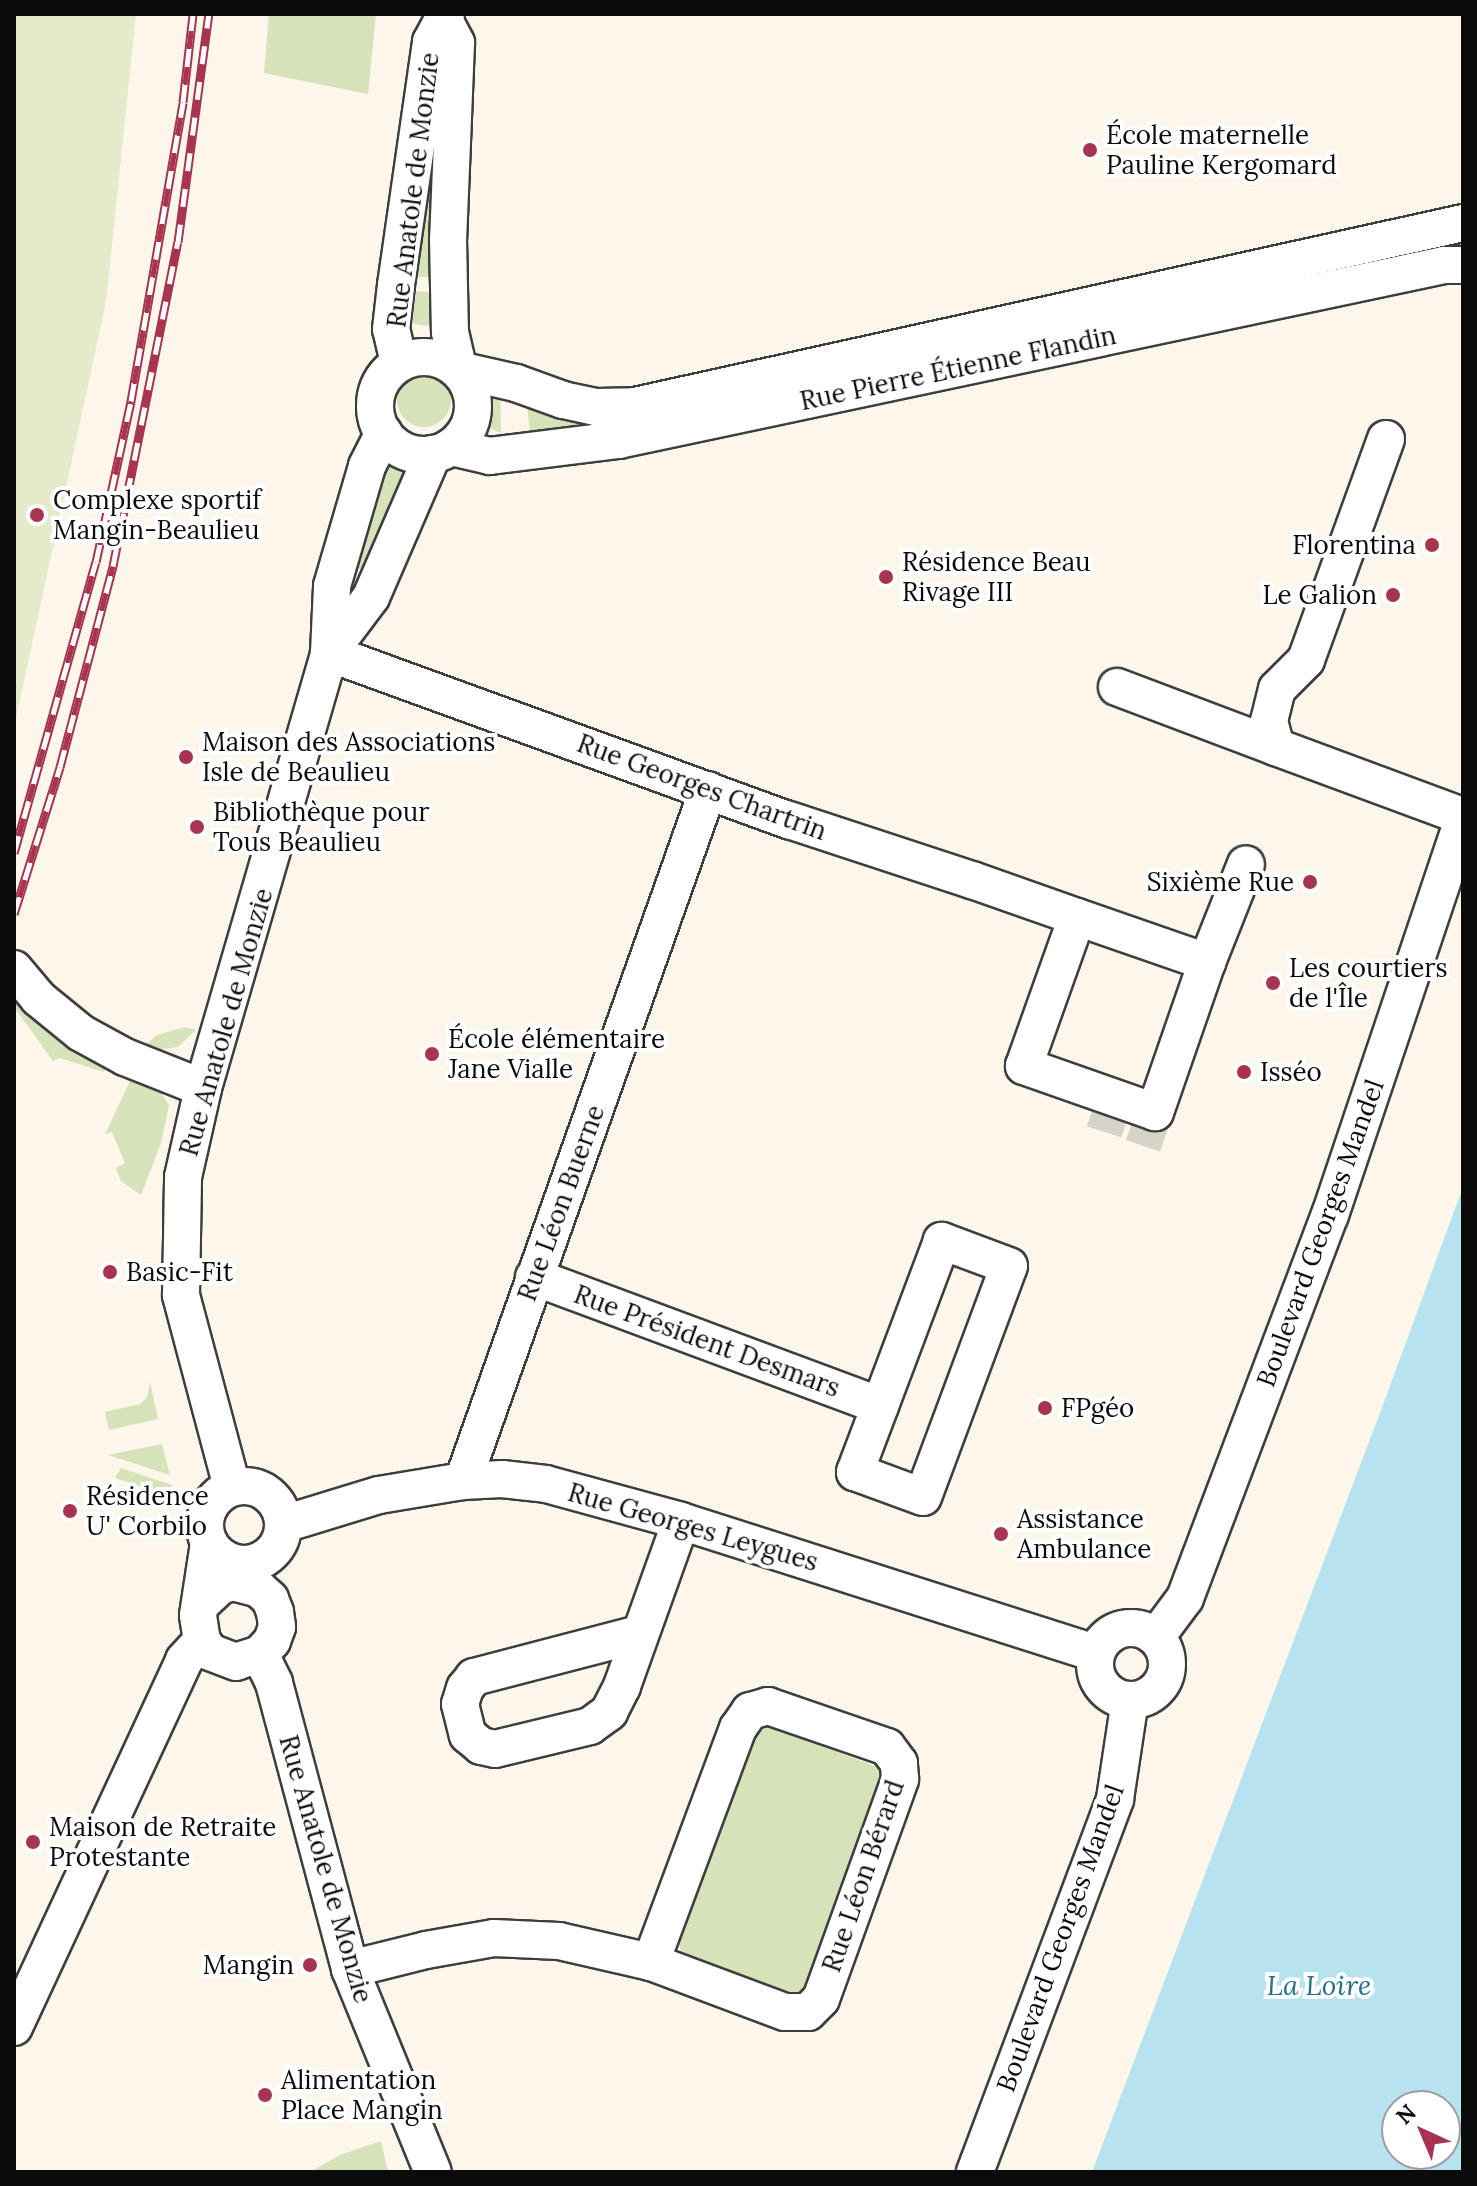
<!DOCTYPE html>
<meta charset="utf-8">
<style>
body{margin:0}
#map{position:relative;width:1477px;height:2186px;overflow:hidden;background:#fcf6eb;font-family:Lora,serif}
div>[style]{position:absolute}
.green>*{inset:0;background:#d6e2b9}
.round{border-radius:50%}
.pitch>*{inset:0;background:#e5eaca}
.water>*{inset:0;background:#b6e3ed}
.minor-tunnel>*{height:36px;margin-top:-18px;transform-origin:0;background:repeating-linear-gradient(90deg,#d8d3c9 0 36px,transparent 0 54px)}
.roads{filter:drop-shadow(2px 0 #3e3e3e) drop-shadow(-2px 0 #3e3e3e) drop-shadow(0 2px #3e3e3e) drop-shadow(0 -2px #3e3e3e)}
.minor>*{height:36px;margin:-18px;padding:0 18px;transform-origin:18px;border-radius:18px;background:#fff}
.minor>.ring{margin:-18px;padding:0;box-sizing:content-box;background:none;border:36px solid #fff;border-radius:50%}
.rail>*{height:9px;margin-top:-4.5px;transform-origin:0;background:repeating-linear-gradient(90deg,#fff 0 18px,#a83550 0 36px);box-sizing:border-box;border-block:2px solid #a83550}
.dots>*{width:22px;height:22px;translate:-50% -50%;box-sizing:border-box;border:4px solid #fff;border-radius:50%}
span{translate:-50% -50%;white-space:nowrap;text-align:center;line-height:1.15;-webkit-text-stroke:8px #fff;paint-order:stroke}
.poi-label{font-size:26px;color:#0b0b0b}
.left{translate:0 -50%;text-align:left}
.right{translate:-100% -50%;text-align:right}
.street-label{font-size:26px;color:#0b0b0b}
.water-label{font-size:28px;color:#25718b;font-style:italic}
.frame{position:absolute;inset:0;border:16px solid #0b0b0b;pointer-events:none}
.north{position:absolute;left:1381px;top:2090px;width:80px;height:80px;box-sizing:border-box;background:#fff;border:2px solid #9d9d9d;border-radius:50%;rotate:316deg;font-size:22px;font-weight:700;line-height:32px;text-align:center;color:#0b0b0b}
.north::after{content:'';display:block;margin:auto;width:28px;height:36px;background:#a83550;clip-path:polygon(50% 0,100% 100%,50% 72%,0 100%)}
</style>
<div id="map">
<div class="green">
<i style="clip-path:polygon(269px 14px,376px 14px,368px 94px,264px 73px)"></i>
<i style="clip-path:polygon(437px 42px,435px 277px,409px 277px)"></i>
<i style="clip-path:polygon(406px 291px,433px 292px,433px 321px,428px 326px,409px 323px)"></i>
<i class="round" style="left:397px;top:373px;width:54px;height:54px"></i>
<i style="clip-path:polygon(500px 389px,501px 433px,487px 427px,480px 411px,487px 395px)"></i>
<i style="clip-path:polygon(527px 404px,591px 417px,592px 425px,530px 434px)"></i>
<i style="clip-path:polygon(389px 462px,396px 463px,406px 474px,367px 571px,350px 566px,374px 475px)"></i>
<i style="clip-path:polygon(14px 992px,107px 1065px,104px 1072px,60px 1058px,53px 1061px,14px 1007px)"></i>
<i style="clip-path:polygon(185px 1027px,196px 1030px,178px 1047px,155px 1050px,143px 1047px,157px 1035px)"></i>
<i style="clip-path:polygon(132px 1077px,161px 1093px,169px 1105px,161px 1143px,141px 1195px,121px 1181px,116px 1168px,125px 1163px,112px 1132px,105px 1134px)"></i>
<i style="clip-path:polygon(150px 1382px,158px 1419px,109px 1430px,105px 1412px,140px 1404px,147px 1398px)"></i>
<i style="clip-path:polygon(162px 1444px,170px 1475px,108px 1455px)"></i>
<i style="clip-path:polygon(121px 1468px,172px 1485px,174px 1497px,115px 1478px)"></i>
<i style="clip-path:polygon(768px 1726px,885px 1770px,808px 1988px,784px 2001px,687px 1965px,674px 1934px,746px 1738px)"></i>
<i style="clip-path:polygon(381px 2141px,388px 2172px,310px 2172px,340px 2155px)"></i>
</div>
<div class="pitch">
<i style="clip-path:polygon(14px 14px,136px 14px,106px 302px,14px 727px)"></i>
</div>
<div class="water">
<i style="clip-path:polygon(evenodd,1463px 1187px,1463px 2172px,1092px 2172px,1383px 1405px,1463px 1187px,1397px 2106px,1445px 2106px,1445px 2154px,1397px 2154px,1397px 2106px)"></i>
</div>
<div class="minor-tunnel">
<i style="left:1104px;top:1132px;width:36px;rotate:-72deg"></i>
<i style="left:1143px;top:1146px;width:36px;rotate:-71deg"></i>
</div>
<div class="roads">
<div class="minor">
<i style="left:444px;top:20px;width:26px;rotate:62deg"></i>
<i style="left:456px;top:43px;width:196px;rotate:92.3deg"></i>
<i style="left:448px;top:239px;width:93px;rotate:88.8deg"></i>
<i style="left:450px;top:332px;width:39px;rotate:77deg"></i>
<i class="ring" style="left:375px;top:357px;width:62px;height:62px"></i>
<i style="left:399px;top:363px;width:35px;rotate:-103deg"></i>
<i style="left:391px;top:329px;width:44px;rotate:-83.5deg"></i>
<i style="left:396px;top:285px;width:246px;rotate:-81.8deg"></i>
<i style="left:431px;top:42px;width:32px;rotate:-62deg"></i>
<i style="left:459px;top:370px;width:58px;rotate:12.8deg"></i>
<i style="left:516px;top:383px;width:50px;rotate:19.9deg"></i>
<i style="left:563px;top:400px;width:34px;rotate:12deg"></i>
<i style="left:596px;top:407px;width:39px;rotate:-1deg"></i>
<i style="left:635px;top:406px;width:848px;rotate:-12.46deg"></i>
<i style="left:1386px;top:439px;width:235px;rotate:109.9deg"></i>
<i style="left:1306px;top:660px;width:41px;rotate:135deg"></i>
<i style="left:1277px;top:689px;width:33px;rotate:104deg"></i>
<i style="left:1269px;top:721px;width:27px;rotate:75deg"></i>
<i style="left:1276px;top:747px;width:199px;rotate:20.3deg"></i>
<i style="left:451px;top:447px;width:40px;rotate:13deg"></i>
<i style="left:490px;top:456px;width:130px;rotate:-7.1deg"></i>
<i style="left:619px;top:440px;width:843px;rotate:-11.98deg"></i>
<i style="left:1444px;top:265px;width:19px"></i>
<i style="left:329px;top:653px;width:489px;rotate:20deg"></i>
<i style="left:789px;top:820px;width:193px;rotate:18.2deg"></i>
<i style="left:972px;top:880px;width:111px;rotate:19.4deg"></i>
<i style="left:1077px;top:917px;width:138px;rotate:19.1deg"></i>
<i style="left:1207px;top:962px;width:159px;rotate:109.1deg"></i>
<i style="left:1155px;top:1112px;width:139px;rotate:-160.7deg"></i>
<i style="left:1024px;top:1066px;width:158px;rotate:-70.4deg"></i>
<i style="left:329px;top:653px;width:70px;rotate:-53.1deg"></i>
<i style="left:371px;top:597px;width:156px;rotate:-66.6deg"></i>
<i style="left:1117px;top:687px;width:170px;rotate:20.7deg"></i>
<i style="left:1207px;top:962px;width:105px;rotate:-68.3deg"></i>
<i style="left:14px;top:969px;width:38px;rotate:50deg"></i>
<i style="left:38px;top:998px;width:55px;rotate:39.1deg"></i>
<i style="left:81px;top:1033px;width:50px;rotate:28.6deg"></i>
<i style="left:125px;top:1057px;width:84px;rotate:21.7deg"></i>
<i style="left:534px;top:1277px;width:369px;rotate:20.4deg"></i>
<i style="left:880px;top:1406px;width:71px;rotate:110.7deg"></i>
<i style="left:855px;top:1472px;width:72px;rotate:20.2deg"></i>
<i style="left:923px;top:1497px;width:246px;rotate:-69.6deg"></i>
<i style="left:1009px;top:1266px;width:72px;rotate:-159.5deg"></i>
<i style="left:942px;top:1241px;width:176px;rotate:110.6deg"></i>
<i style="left:463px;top:1481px;width:733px;rotate:-70.48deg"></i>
<i class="ring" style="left:205px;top:1486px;width:42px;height:42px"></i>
<i style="left:232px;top:1487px;width:199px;rotate:-104.9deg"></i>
<i style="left:181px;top:1295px;width:118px;rotate:-89deg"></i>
<i style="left:183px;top:1177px;width:91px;rotate:-77.3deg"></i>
<i style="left:203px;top:1088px;width:453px;rotate:-73.8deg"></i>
<i style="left:329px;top:653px;width:67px;rotate:-87.4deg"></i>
<i style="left:332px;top:586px;width:125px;rotate:-73.7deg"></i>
<i style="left:367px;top:466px;width:37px;rotate:-63deg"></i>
<i style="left:284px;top:1524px;width:99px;rotate:-17deg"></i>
<i style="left:379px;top:1495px;width:85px;rotate:-9.5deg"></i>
<i style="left:463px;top:1481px;width:39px;rotate:-3deg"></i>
<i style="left:502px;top:1479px;width:44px;rotate:6.5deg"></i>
<i style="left:546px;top:1484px;width:140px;rotate:15.3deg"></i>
<i style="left:681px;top:1521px;width:435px;rotate:17.7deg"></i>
<i style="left:202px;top:1603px;width:25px;rotate:-43deg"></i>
<i style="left:220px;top:1586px;width:14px;rotate:-17deg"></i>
<i style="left:233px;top:1582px;width:27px;rotate:15deg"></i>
<i style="left:259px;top:1589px;width:15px;rotate:42deg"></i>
<i style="left:270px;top:1599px;width:14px;rotate:69deg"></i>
<i style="left:275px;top:1612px;width:15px;rotate:82deg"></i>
<i style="left:277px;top:1627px;width:15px;rotate:110deg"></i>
<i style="left:272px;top:1641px;width:18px;rotate:133deg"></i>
<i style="left:260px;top:1654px;width:25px;rotate:162deg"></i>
<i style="left:236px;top:1662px;width:28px;rotate:-159deg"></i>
<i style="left:210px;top:1652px;width:14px;rotate:-126deg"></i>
<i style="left:202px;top:1641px;width:26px;rotate:-99deg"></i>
<i style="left:198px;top:1615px;width:73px;rotate:-81.3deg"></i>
<i class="ring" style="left:1095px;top:1628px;width:36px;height:36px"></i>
<i style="left:639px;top:1634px;width:171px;rotate:165.4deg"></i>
<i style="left:474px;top:1677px;width:14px;rotate:129deg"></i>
<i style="left:465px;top:1688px;width:17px;rotate:107deg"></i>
<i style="left:460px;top:1704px;width:32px;rotate:76deg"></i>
<i style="left:468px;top:1735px;width:17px;rotate:40deg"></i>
<i style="left:481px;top:1746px;width:14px;rotate:12deg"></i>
<i style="left:495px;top:1749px;width:98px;rotate:-13.6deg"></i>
<i style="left:590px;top:1726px;width:24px;rotate:-36deg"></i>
<i style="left:609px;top:1712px;width:29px;rotate:-63deg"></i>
<i style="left:622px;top:1686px;width:175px;rotate:-70.3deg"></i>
<i style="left:1156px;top:1637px;width:49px;rotate:-53.4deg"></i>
<i style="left:1185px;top:1598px;width:410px;rotate:-69.3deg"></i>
<i style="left:1330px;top:1215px;width:418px;rotate:-71.4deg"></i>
<i style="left:260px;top:1654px;width:32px;rotate:64deg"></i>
<i style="left:274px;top:1683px;width:296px;rotate:75.1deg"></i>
<i style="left:350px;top:1969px;width:219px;rotate:67.8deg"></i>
<i style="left:350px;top:1969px;width:78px;rotate:-14deg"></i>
<i style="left:426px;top:1950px;width:69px;rotate:-10deg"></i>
<i style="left:494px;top:1938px;width:65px;rotate:2.6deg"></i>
<i style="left:559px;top:1941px;width:94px;rotate:12.9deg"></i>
<i style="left:651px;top:1962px;width:143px;rotate:20.5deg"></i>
<i style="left:785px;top:2012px;width:23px"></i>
<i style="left:808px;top:2012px;width:18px;rotate:-45deg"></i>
<i style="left:821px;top:1999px;width:234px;rotate:-70.2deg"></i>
<i style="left:900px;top:1779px;width:16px;rotate:-94deg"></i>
<i style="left:899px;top:1763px;width:20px;rotate:-127deg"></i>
<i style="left:887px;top:1747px;width:126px;rotate:-161deg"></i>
<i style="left:768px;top:1706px;width:19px;rotate:164deg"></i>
<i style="left:750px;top:1711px;width:21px;rotate:125deg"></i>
<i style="left:738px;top:1728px;width:250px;rotate:110.4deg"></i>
<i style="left:14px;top:2027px;width:404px;rotate:-65.1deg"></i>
<i style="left:184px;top:1660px;width:26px;rotate:-47deg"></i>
<i style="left:975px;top:2172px;width:398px;rotate:-69.4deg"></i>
<i style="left:1115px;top:1799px;width:100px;rotate:-81.4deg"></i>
</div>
</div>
<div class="rail">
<i style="left:14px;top:853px;width:302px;rotate:-74.3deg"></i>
<i style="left:96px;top:562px;width:165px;rotate:-77.7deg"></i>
<i style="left:131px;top:401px;width:303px;rotate:-80.1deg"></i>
<i style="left:183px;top:102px;width:89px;rotate:-83.5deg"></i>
<i style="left:14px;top:914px;width:154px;rotate:-72.6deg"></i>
<i style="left:60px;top:767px;width:208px;rotate:-75.2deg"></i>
<i style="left:113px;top:566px;width:330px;rotate:-78.7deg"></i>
<i style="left:178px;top:242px;width:230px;rotate:-82.3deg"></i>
</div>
<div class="dots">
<i style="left:1090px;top:150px;background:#a83550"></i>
<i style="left:37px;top:515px;background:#a83550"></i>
<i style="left:1432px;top:545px;background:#a83550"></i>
<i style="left:886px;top:577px;background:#a83550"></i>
<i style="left:1393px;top:595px;background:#a83550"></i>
<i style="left:186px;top:757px;background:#a83550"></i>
<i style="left:197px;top:827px;background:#a83550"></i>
<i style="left:1310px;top:882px;background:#a83550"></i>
<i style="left:1273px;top:983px;background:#a83550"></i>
<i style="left:432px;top:1054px;background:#a83550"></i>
<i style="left:1244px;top:1072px;background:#a83550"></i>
<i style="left:110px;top:1272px;background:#a83550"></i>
<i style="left:1045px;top:1408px;background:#a83550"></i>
<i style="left:70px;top:1511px;background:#a83550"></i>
<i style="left:1001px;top:1534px;background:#a83550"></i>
<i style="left:33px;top:1842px;background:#a83550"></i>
<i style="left:310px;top:1965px;background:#a83550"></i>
<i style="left:265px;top:2095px;background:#a83550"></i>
</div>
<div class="poi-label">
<span class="left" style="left:1106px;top:150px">École maternelle<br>Pauline Kergomard</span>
<span class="left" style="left:53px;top:515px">Complexe sportif<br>Mangin-Beaulieu</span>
<span class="right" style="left:1416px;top:545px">Florentina</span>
<span class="left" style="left:902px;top:577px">Résidence Beau<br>Rivage III</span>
<span class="right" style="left:1377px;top:595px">Le Galion</span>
<span class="left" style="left:202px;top:757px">Maison des Associations<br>Isle de Beaulieu</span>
<span class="left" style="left:213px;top:827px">Bibliothèque pour<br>Tous Beaulieu</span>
<span class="right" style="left:1294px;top:882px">Sixième Rue</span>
<span class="left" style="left:1289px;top:983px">Les courtiers<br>de l'Île</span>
<span class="left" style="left:448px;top:1054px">École élémentaire<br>Jane Vialle</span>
<span class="left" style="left:1260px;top:1072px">Isséo</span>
<span class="left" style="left:126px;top:1272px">Basic-Fit</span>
<span class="left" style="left:1061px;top:1408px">FPgéo</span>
<span class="left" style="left:86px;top:1511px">Résidence<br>U' Corbilo</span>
<span class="left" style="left:1017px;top:1534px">Assistance<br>Ambulance</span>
<span class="left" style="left:49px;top:1842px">Maison de Retraite<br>Protestante</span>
<span class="right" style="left:294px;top:1965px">Mangin</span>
<span class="left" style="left:281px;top:2095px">Alimentation<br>Place Mangin</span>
</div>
<div class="street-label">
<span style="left:413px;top:190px;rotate:-83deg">Rue Anatole de Monzie</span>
<span style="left:958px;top:368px;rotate:-12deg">Rue Pierre Étienne Flandin</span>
<span style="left:702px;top:787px;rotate:20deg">Rue Georges Chartrin</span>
<span style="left:226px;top:1022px;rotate:-74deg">Rue Anatole de Monzie</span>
<span style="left:561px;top:1203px;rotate:-70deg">Rue Léon Buerne</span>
<span style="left:1320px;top:1233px;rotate:-70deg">Boulevard Georges Mandel</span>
<span style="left:707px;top:1341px;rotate:20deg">Rue Président Desmars</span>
<span style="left:693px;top:1527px;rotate:16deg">Rue Georges Leygues</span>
<span style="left:326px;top:1869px;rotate:74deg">Rue Anatole de Monzie</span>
<span style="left:863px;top:1876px;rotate:-71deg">Rue Léon Bérard</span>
<span style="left:1060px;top:1938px;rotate:-70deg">Boulevard Georges Mandel</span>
</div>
<div class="water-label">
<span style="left:1319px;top:1985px">La Loire</span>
</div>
<div class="frame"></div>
<div class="north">N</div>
</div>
